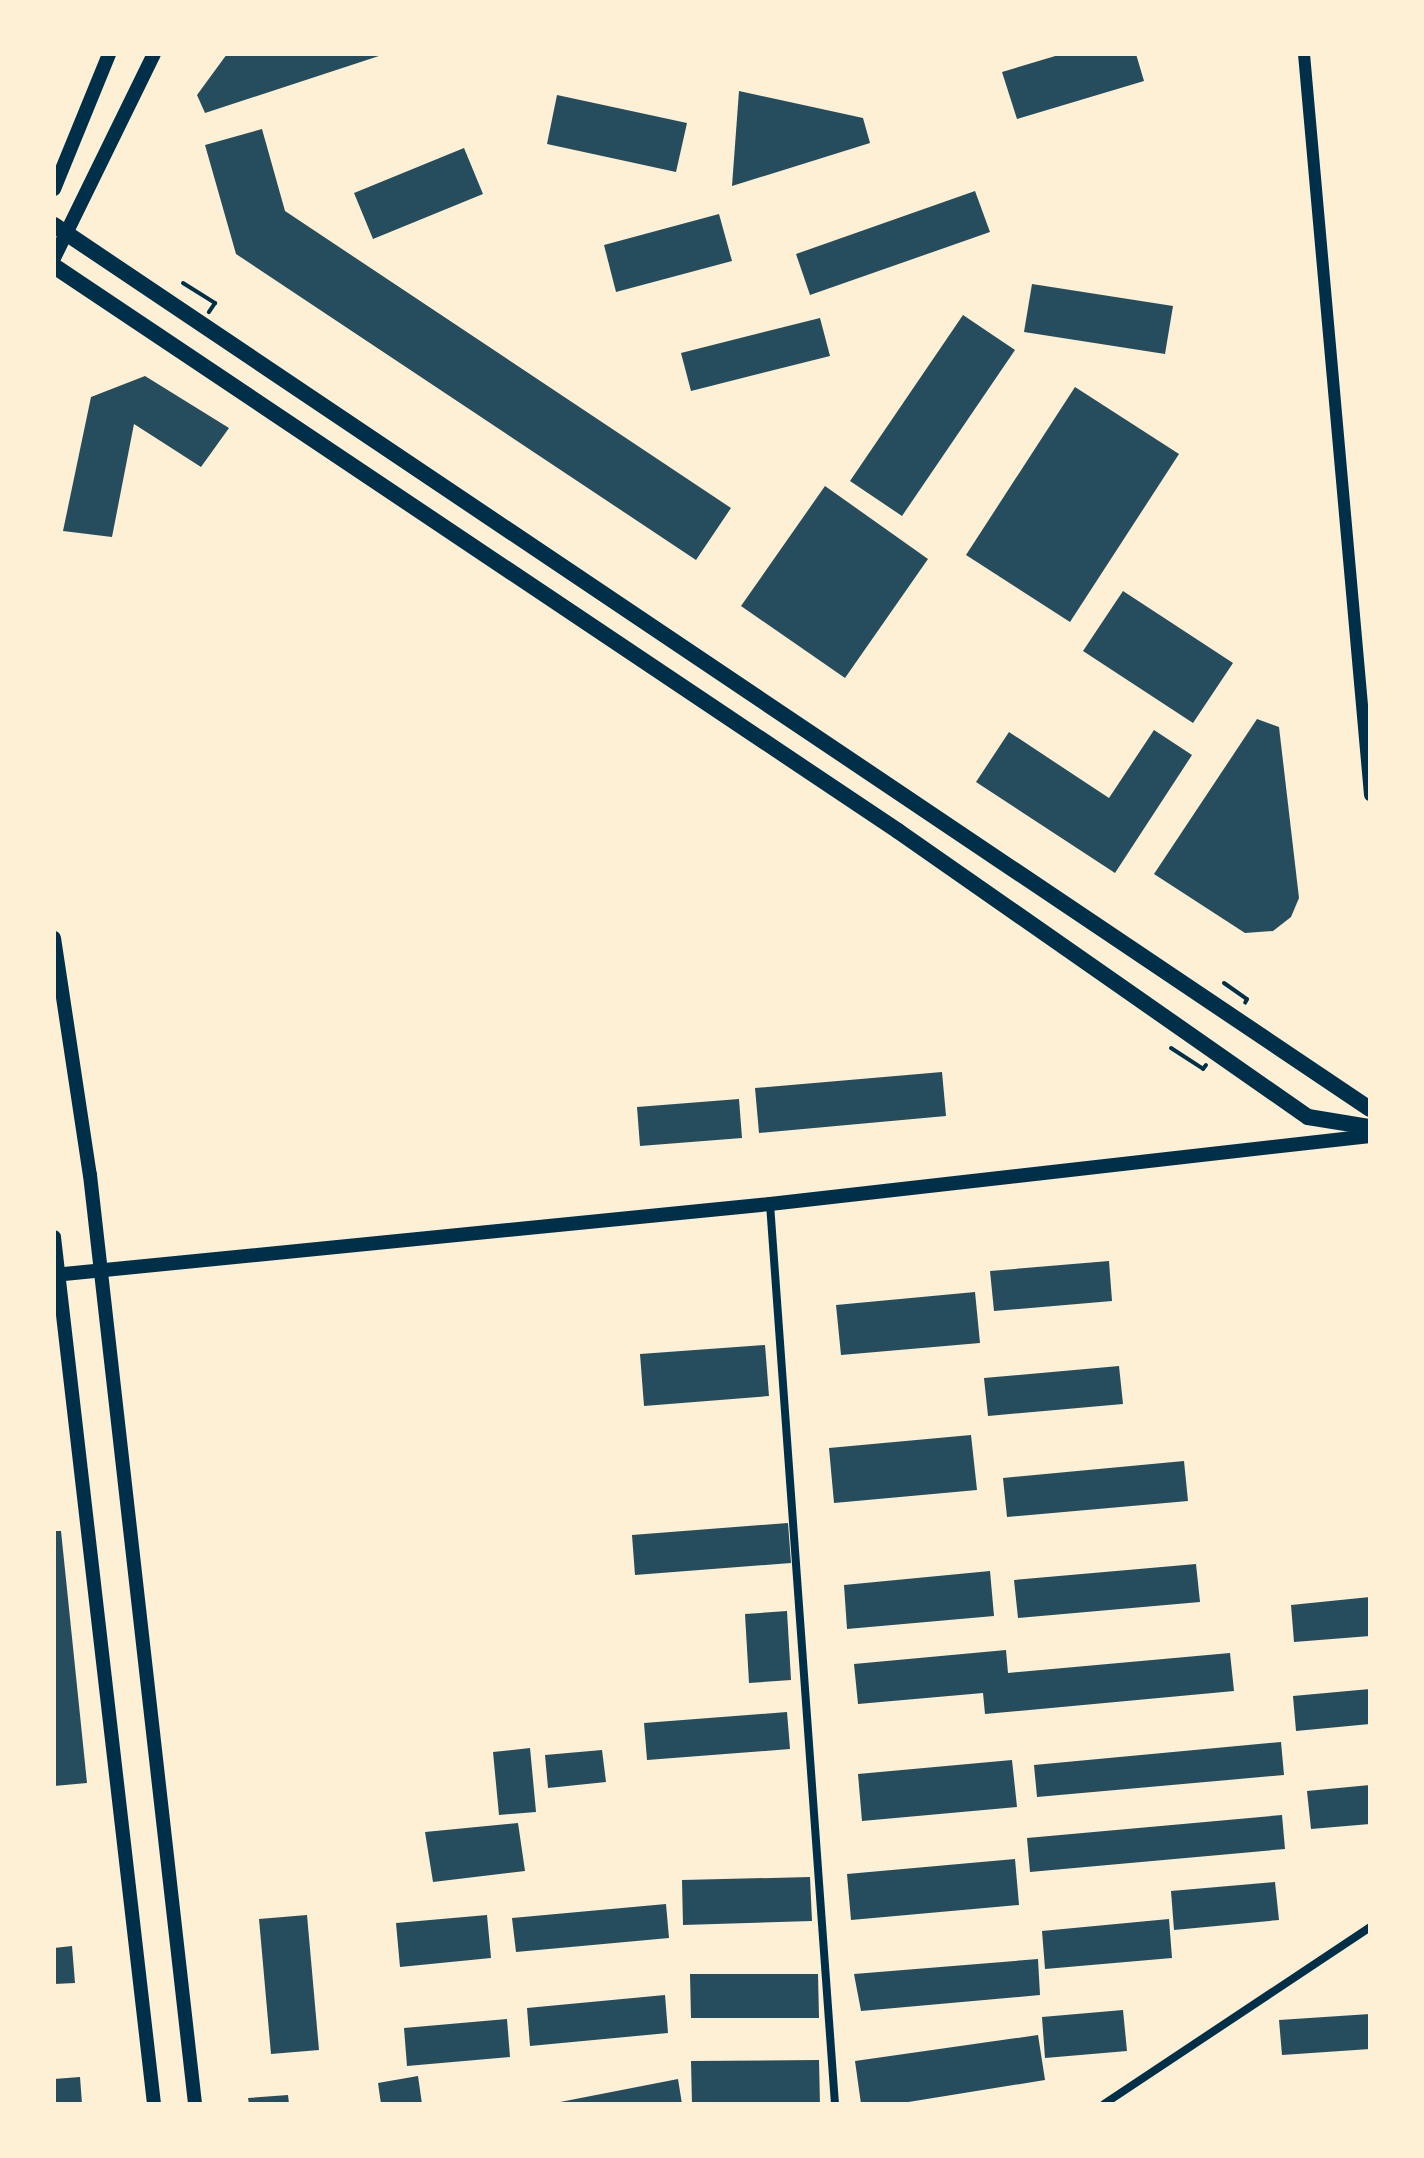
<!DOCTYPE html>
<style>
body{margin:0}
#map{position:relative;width:1424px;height:2158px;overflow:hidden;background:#fdf0d5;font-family:"Alegreya Sans",sans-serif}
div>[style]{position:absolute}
.building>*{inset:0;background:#264d5e}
.path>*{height:4px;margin:-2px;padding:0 2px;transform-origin:2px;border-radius:2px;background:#003049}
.minor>*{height:8px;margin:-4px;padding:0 4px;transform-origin:4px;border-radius:4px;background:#003049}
.tertiary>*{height:12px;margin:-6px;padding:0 6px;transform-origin:6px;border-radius:6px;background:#003049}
.secondary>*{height:14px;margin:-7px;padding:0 7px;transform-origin:7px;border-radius:7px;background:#003049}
.primary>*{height:16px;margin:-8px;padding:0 8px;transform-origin:8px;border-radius:8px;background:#003049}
span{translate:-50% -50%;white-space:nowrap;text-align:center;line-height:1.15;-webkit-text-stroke:7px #fdf0d5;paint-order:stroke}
.frame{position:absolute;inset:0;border:56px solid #fdf0d5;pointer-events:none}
</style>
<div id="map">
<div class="building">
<i style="clip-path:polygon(227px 54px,382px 54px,382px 55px,205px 113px,197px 95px)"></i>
<i style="clip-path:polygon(1062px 54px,1136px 54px,1144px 81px,1017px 119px,1002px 72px)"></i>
<i style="clip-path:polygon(739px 91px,863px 118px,870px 143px,732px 186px)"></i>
<i style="clip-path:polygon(557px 95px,687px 123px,676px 172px,547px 144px)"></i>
<i style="clip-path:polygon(262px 129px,285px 211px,731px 508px,696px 560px,236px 254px,205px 145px)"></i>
<i style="clip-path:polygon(464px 148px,483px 194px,373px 239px,354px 193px)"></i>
<i style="clip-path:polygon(975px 191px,990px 232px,810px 295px,796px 254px)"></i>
<i style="clip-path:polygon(719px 214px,732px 261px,616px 292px,604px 245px)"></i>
<i style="clip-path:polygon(1032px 284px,1173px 306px,1165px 354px,1024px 332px)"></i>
<i style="clip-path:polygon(963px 315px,1015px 350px,902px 516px,850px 481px)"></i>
<i style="clip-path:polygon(820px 318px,830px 356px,691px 391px,681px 353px)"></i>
<i style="clip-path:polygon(145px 376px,229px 428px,201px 467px,134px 424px,112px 537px,63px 531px,91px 397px)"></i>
<i style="clip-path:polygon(1075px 387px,1179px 454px,1070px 622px,966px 555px)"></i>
<i style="clip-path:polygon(825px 486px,928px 559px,845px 678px,741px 606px)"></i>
<i style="clip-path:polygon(1123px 591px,1233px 663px,1193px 723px,1083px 651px)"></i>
<i style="clip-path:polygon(1257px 719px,1279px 727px,1299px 898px,1291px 917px,1273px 931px,1245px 933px,1154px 874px)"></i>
<i style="clip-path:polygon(1154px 730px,1192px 755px,1115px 873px,976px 782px,1009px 732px,1109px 798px)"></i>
<i style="clip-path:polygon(942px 1072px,946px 1116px,759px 1133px,755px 1088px)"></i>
<i style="clip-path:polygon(739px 1099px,742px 1138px,640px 1146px,637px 1107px)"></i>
<i style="clip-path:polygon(1109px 1261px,1112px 1301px,994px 1311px,990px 1271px)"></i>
<i style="clip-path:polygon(975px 1292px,980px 1343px,841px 1355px,836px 1305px)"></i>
<i style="clip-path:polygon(765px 1345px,769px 1396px,644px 1406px,640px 1354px)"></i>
<i style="clip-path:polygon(1119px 1366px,1123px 1404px,988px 1416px,984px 1378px)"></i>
<i style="clip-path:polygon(971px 1435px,977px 1490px,834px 1503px,829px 1448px)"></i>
<i style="clip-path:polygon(1184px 1461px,1188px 1501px,1007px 1517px,1003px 1478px)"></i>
<i style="clip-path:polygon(788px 1523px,791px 1563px,635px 1575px,632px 1535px)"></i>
<i style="clip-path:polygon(54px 1531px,61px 1531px,87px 1783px,54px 1786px)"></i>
<i style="clip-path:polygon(1196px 1564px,1200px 1602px,1018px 1618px,1014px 1580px)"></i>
<i style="clip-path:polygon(990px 1571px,994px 1616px,847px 1629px,844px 1585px)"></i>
<i style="clip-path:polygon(1370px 1597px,1370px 1636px,1294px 1642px,1291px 1605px)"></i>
<i style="clip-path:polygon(787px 1611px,791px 1680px,749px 1683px,745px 1614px)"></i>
<i style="clip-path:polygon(1006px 1650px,1008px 1673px,1230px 1653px,1234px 1691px,985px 1714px,983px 1693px,858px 1704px,854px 1664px)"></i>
<i style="clip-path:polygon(1370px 1689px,1370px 1724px,1296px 1731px,1293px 1696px)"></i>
<i style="clip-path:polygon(787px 1712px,790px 1749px,647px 1760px,644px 1723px)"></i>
<i style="clip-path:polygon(1281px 1742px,1284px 1775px,1037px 1797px,1034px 1765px)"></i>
<i style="clip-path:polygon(530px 1748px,536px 1812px,499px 1815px,493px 1752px)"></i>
<i style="clip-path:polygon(602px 1750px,606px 1782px,548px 1788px,545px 1755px)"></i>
<i style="clip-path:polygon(1012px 1760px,1017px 1807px,862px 1821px,858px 1774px)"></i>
<i style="clip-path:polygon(1370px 1785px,1370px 1824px,1311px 1829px,1307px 1791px)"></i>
<i style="clip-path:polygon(1282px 1815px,1285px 1849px,1030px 1872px,1027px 1838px)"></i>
<i style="clip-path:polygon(518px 1823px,525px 1871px,433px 1882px,425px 1832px)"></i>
<i style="clip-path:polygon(1015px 1859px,1019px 1905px,851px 1920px,847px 1874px)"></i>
<i style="clip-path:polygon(810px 1877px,812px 1921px,683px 1925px,682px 1880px)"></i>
<i style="clip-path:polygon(1275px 1882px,1279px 1920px,1174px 1930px,1171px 1891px)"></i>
<i style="clip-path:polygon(666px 1904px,669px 1938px,516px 1952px,512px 1918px)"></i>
<i style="clip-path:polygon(307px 1915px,319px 2050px,271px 2054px,259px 1919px)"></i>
<i style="clip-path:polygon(487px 1915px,491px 1958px,400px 1967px,396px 1923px)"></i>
<i style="clip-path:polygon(1169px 1919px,1172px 1958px,1045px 1969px,1042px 1931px)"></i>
<i style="clip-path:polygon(72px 1946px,75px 1983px,54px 1984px,54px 1948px)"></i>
<i style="clip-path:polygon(1038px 1959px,1040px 1995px,861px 2011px,854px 1974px)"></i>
<i style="clip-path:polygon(690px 1974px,818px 1974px,819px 2018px,691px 2018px)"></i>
<i style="clip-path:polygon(665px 1995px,668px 2033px,530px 2046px,527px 2008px)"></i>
<i style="clip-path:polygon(1123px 2010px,1127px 2051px,1045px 2058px,1042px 2017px)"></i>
<i style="clip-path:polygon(1370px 2014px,1370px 2049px,1282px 2055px,1279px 2020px)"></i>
<i style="clip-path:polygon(507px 2019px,510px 2057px,407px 2066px,404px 2028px)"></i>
<i style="clip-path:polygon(1038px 2035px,1045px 2080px,896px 2104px,861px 2104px,855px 2061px)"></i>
<i style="clip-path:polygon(819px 2060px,820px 2104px,692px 2104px,691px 2061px)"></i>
<i style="clip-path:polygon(418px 2076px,422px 2104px,381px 2104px,378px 2083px)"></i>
<i style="clip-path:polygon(80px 2077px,82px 2104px,54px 2104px,54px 2079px)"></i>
<i style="clip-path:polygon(678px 2079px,682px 2104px,555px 2104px,555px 2103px)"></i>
<i style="clip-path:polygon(288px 2095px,289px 2104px,249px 2104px,248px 2098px)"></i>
</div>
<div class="path">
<i style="left:183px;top:283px;width:38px;rotate:32deg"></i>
<i style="left:215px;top:303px;width:11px;rotate:124deg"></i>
<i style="left:1224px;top:983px;width:28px;rotate:35deg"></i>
<i style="left:1247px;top:999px;width:4px;rotate:117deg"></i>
<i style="left:1171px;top:1048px;width:38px;rotate:33deg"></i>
<i style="left:1203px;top:1069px;width:5px;rotate:-53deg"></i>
</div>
<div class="minor">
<i style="left:770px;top:1204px;width:902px;rotate:85.87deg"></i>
<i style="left:1104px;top:2104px;width:320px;rotate:-33.6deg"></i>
</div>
<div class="tertiary">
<i style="left:1304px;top:54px;width:744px;rotate:84.91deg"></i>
</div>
<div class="secondary">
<i style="left:54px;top:189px;width:146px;rotate:-67.8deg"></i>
<i style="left:54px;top:258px;width:227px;rotate:-63.9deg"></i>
<i style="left:54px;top:938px;width:240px;rotate:81.4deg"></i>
<i style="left:90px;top:1175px;width:935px;rotate:83.55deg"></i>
<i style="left:54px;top:1237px;width:873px;rotate:83.42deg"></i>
<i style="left:54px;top:1275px;width:720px;rotate:-5.66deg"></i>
<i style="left:770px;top:1204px;width:604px;rotate:-6.47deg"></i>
</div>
<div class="primary">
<i style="left:54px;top:225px;width:1585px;rotate:33.89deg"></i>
<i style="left:54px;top:266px;width:1016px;rotate:33.8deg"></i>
<i style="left:898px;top:831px;width:500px;rotate:34.9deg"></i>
<i style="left:1308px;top:1117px;width:63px;rotate:9.2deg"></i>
</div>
<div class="frame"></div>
</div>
